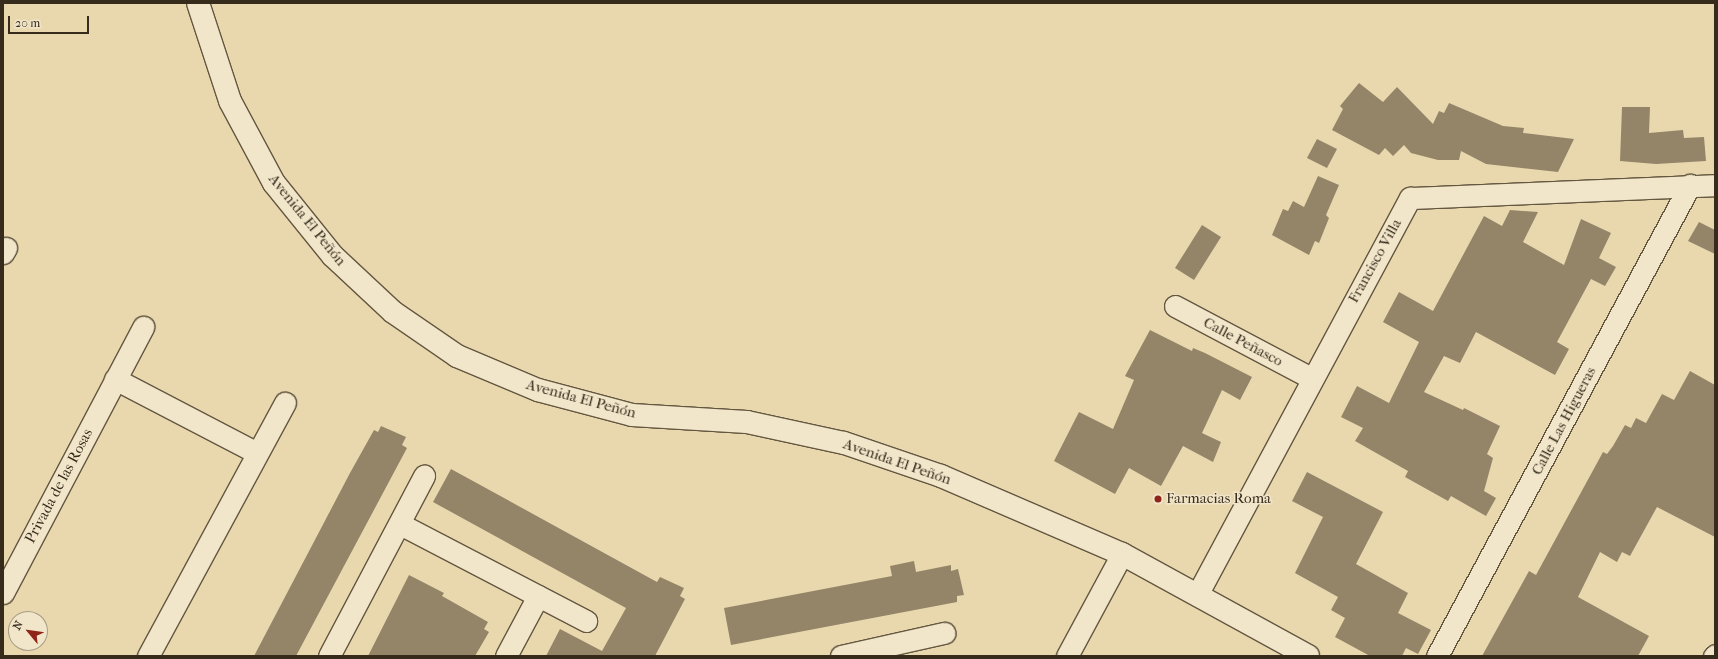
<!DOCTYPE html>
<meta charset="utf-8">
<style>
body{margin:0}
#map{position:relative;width:1718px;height:659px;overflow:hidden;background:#e9d8ae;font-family:"IM FELL French Canon",serif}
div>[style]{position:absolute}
.building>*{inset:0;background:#948568}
.roads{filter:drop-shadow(1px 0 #645740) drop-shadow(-1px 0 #645740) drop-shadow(0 1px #645740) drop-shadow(0 -1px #645740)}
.minor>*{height:21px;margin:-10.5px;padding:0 10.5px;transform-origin:10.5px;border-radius:10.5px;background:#f1e6ca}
.tertiary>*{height:22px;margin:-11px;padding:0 11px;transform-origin:11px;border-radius:11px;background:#f1e6ca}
.dots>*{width:11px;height:11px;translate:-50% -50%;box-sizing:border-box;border:2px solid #f1e6ca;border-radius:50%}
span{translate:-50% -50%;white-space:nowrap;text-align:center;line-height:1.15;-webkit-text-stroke:3px #f1e6ca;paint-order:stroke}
.street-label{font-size:15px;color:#372c1c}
.poi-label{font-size:15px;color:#372c1c}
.left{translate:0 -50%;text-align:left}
.frame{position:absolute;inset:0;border:4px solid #372c1c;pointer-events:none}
.north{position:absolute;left:8px;top:611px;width:40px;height:40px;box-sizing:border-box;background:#f1e6ca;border:1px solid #a79c84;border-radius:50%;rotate:299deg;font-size:11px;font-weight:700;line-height:16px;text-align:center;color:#372c1c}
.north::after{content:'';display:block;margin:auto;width:14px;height:18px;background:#8f2418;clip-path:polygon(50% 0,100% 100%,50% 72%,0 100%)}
.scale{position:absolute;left:8px;top:16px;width:81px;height:18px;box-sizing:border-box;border:2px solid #372c1c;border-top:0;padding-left:5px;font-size:12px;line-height:14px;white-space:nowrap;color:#372c1c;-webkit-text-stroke:3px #f1e6ca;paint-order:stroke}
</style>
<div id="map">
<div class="building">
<i style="clip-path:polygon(1359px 83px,1383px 102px,1397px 87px,1433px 124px,1439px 111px,1444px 113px,1449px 103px,1503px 126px,1524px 128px,1523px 133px,1574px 139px,1558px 172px,1486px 164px,1461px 151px,1459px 160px,1438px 160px,1411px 153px,1404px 145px,1393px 156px,1385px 148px,1379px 155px,1332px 130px,1343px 109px,1340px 106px)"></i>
<i style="clip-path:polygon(1622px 107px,1650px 107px,1649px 133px,1683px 130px,1684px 138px,1704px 137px,1706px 161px,1656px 164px,1620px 161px)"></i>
<i style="clip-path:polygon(1317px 139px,1337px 149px,1327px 168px,1307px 158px)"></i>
<i style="clip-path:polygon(1318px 176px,1339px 185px,1326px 215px,1329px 218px,1319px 243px,1315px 241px,1309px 255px,1272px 235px,1283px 209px,1288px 211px,1293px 201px,1304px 207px)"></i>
<i style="clip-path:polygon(1510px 210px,1538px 212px,1523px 242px,1564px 265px,1581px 219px,1611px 233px,1599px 258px,1616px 267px,1605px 286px,1591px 279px,1557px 342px,1569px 349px,1555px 375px,1476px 332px,1460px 363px,1444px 356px,1424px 392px,1463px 410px,1464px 408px,1500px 426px,1487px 454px,1493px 458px,1484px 491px,1496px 498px,1486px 516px,1451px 496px,1448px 501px,1405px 477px,1408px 471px,1355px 441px,1363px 428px,1341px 417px,1357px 386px,1389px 403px,1419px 342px,1383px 322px,1399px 292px,1433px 311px,1484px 216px,1502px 226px)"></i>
<i style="clip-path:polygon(1699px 222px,1715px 230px,1715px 254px,1688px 241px)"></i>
<i style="clip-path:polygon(1202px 225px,1221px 237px,1194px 280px,1175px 268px)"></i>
<i style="clip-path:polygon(1150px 330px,1192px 351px,1193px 348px,1205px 353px,1252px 377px,1240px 400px,1222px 390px,1202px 433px,1221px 442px,1213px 462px,1183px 446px,1161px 486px,1129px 468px,1115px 494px,1054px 461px,1079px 412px,1113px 429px,1134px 380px,1125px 376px)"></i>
<i style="clip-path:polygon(1690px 371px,1715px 385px,1715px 537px,1657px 507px,1630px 556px,1622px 552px,1617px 562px,1600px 552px,1578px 597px,1649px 636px,1638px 656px,1482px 656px,1529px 571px,1536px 575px,1603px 452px,1607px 454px,1613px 446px,1625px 425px,1631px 428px,1636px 418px,1646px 423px,1662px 394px,1674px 400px)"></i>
<i style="clip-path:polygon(381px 426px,406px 437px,402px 445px,407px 448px,296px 656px,254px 656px,350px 473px,374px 430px,378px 432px)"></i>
<i style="clip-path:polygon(451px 469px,657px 582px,660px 577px,684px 588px,680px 596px,685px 599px,655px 656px,546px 656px,560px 629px,602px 651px,626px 608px,433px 502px)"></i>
<i style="clip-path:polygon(1307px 472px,1383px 512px,1356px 564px,1408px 593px,1398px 613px,1431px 630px,1418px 654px,1406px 648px,1402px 656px,1370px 656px,1335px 637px,1345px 618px,1331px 610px,1338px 597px,1295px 573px,1323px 517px,1292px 501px)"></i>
<i style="clip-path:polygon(914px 561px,916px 572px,951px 565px,951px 571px,958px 569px,964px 595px,957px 596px,957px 602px,731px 645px,724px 608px,892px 576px,890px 566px)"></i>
<i style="clip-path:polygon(409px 575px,444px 593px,442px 596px,488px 622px,484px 629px,489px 632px,475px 656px,368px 656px)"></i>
</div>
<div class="roads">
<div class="minor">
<i style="left:3px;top:253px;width:6px;rotate:-59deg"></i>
<i style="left:1175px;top:306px;width:154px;rotate:27.9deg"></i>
<i style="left:115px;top:379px;width:160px;rotate:27.5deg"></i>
<i style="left:400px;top:524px;width:210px;rotate:27.5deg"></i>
<i style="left:3px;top:593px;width:301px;rotate:-62.2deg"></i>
<i style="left:1197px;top:595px;width:451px;rotate:-61.8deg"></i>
<i style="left:1410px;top:198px;width:305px;rotate:-2.4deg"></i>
<i style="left:148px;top:656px;width:288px;rotate:-61.6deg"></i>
<i style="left:329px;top:656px;width:204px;rotate:-62.2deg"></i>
<i style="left:506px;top:656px;width:68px;rotate:-61.9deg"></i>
<i style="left:841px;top:656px;width:106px;rotate:-12.6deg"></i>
<i style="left:1067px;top:656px;width:116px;rotate:-61.7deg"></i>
<i style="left:1437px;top:656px;width:535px;rotate:-61.76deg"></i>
<i style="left:1714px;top:656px;width:1px;rotate:-45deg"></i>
</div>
<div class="tertiary">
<i style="left:198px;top:3px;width:103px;rotate:71.9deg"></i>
<i style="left:230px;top:101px;width:93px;rotate:61.8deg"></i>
<i style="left:274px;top:183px;width:94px;rotate:51.1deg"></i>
<i style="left:333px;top:256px;width:82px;rotate:43deg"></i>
<i style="left:393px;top:312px;width:78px;rotate:34.5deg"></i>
<i style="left:457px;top:356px;width:88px;rotate:22.8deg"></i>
<i style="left:538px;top:390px;width:97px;rotate:14.9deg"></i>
<i style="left:632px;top:415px;width:115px;rotate:3.5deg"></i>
<i style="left:747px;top:422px;width:99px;rotate:12.2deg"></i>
<i style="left:844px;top:443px;width:102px;rotate:18.8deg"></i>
<i style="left:941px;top:476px;width:197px;rotate:23.3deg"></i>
<i style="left:1122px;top:554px;width:212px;rotate:28.7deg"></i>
</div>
</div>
<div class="dots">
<i style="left:1158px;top:499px;background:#8f2418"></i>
</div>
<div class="street-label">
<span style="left:307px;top:220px;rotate:51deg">Avenida El Peñón</span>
<span style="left:1375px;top:261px;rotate:-61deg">Francisco Villa</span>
<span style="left:1243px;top:342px;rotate:28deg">Calle Peñasco</span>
<span style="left:581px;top:399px;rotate:15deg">Avenida El Peñón</span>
<span style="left:1564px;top:421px;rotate:-62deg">Calle Las Higueras</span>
<span style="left:897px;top:462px;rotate:19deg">Avenida El Peñón</span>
<span style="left:59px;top:486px;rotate:-62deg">Privada de las Rosas</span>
</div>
<div class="poi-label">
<span class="left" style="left:1166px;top:499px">Farmacias Roma</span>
</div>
<div class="frame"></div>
<div class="north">N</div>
<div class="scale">20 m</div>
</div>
